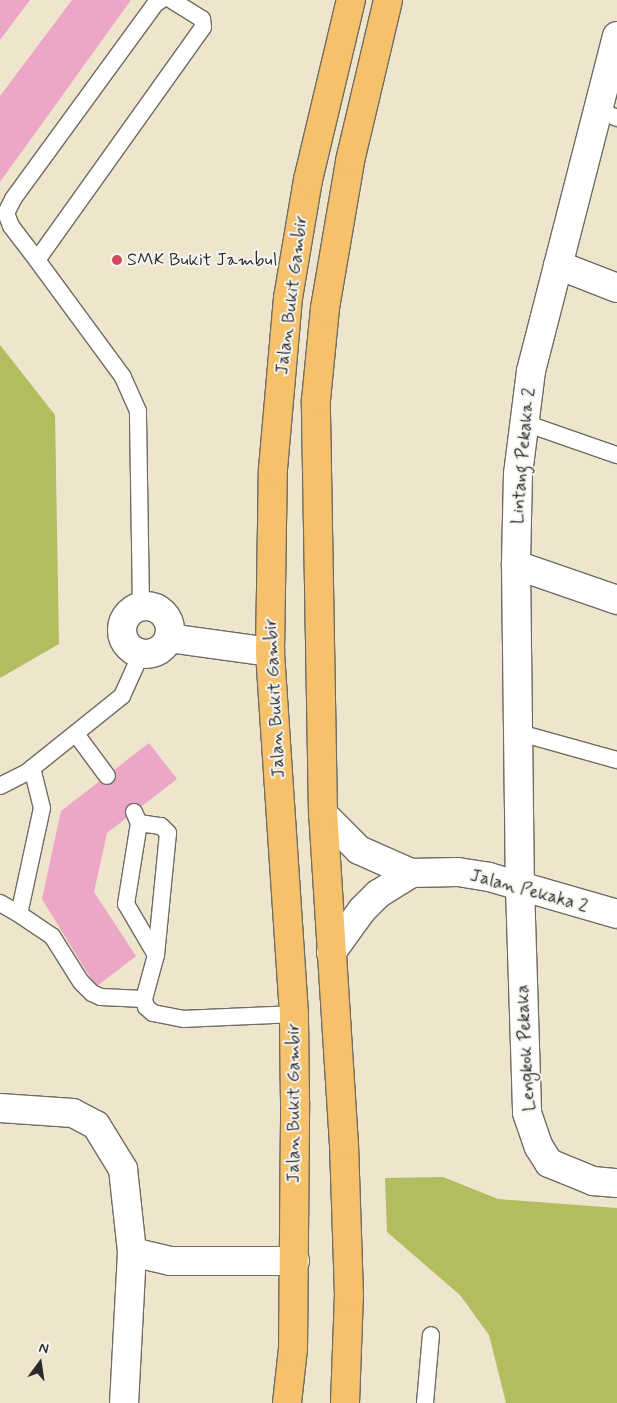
<!DOCTYPE html>
<style>
body{margin:0}
#map{position:relative;width:617px;height:1403px;overflow:hidden;background:#eee5cc;font-family:Mynerve,sans-serif}
div>[style]{position:absolute}
.green>*{inset:0;background:#b1bd5f}
.building>*{inset:0;background:#eda7c6}
.roads{filter:drop-shadow(1px 0 #6f6c63) drop-shadow(-1px 0 #6f6c63) drop-shadow(0 1px #6f6c63) drop-shadow(0 -1px #6f6c63)}
.service>*{height:16px;margin:-8px;padding:0 8px;transform-origin:8px;border-radius:8px;background:#fff}
.minor>*{height:28px;margin:-14px;padding:0 14px;transform-origin:14px;border-radius:14px;background:#fff}
.minor>.ring{margin:-14px;padding:0;box-sizing:content-box;background:none;border:28px solid #fff;border-radius:50%}
.primary>*{height:28px;margin:-14px;padding:0 14px;transform-origin:14px;border-radius:14px;background:#f5c16b}
.dots>*{width:14px;height:14px;translate:-50% -50%;box-sizing:border-box;border:2px solid #f6f6f2;border-radius:50%}
span{translate:-50% -50%;white-space:nowrap;text-align:center;line-height:1.15;-webkit-text-stroke:4px #f6f6f2;paint-order:stroke}
.poi-label{font-size:18px;color:#2b2b2b}
.left{translate:0 -50%;text-align:left}
.street-label{font-size:18px;color:#2b2b2b}
.north{position:absolute;left:15px;top:1338px;width:50px;height:50px;-webkit-text-stroke:4px #f6f6f2;paint-order:stroke;rotate:14deg;font-size:14px;font-weight:700;line-height:20px;text-align:center;color:#2b2b2b}
.north::after{content:'';display:block;margin:auto;width:18px;height:22px;background:#2b2b2b;clip-path:polygon(50% 0,100% 100%,50% 72%,0 100%)}
</style>
<div id="map">
<div class="green">
<i style="clip-path:polygon(0 345px,55px 415px,59px 644px,0 678px)"></i>
<i style="clip-path:polygon(443px 1177px,498px 1199px,617px 1208px,617px 1403px,506px 1403px,489px 1335px,460px 1295px,387px 1232px,385px 1178px)"></i>
</div>
<div class="building">
<i style="clip-path:polygon(0 0,30px 0,0 40px)"></i>
<i style="clip-path:polygon(72px 0,131px 0,0 182px,0 96px)"></i>
<i style="clip-path:polygon(149px 743px,177px 779px,107px 833px,94px 892px,136px 956px,96px 987px,42px 899px,61px 811px)"></i>
</div>
<div class="roads">
<div class="service">
<i style="left:596px;top:109px;width:23px;rotate:23deg"></i>
<i style="left:37px;top:260px;width:43px;rotate:-127.4deg"></i>
<i style="left:11px;top:226px;width:14px;rotate:-111deg"></i>
<i style="left:6px;top:213px;width:16px;rotate:-63deg"></i>
<i style="left:13px;top:199px;width:241px;rotate:-53.9deg"></i>
<i style="left:155px;top:4px;width:7px;rotate:-34deg"></i>
<i style="left:522px;top:422px;width:101px;rotate:19.2deg"></i>
<i style="left:141px;top:607px;width:196px;rotate:-90.9deg"></i>
<i style="left:138px;top:411px;width:37px;rotate:-114deg"></i>
<i style="left:123px;top:377px;width:145px;rotate:-126.3deg"></i>
<i style="left:37px;top:260px;width:286px;rotate:-54.5deg"></i>
<i style="left:203px;top:27px;width:8px;rotate:-97deg"></i>
<i style="left:202px;top:19px;width:36px;rotate:-148deg"></i>
<i style="left:520px;top:733px;width:101px;rotate:15.6deg"></i>
<i style="left:76px;top:734px;width:52px;rotate:53.6deg"></i>
<i style="left:32px;top:768px;width:41px;rotate:76deg"></i>
<i style="left:42px;top:808px;width:108px;rotate:102.2deg"></i>
<i style="left:19px;top:914px;width:40px;rotate:34deg"></i>
<i style="left:52px;top:936px;width:54px;rotate:57.8deg"></i>
<i style="left:81px;top:982px;width:16px;rotate:45deg"></i>
<i style="left:92px;top:993px;width:10px;rotate:24deg"></i>
<i style="left:101px;top:997px;width:43px;rotate:2.7deg"></i>
<i style="left:0;top:786px;width:29px;rotate:-27deg"></i>
<i style="left:26px;top:773px;width:123px;rotate:-38.7deg"></i>
<i style="left:122px;top:696px;width:46px;rotate:-65.7deg"></i>
<i style="left:134px;top:812px;width:12px;rotate:66deg"></i>
<i style="left:139px;top:823px;width:82px;rotate:99.1deg"></i>
<i style="left:126px;top:904px;width:59px;rotate:59.5deg"></i>
<i style="left:139px;top:823px;width:22px;rotate:8deg"></i>
<i style="left:161px;top:826px;width:10px;rotate:45deg"></i>
<i style="left:168px;top:833px;width:123px;rotate:95.6deg"></i>
<i style="left:156px;top:955px;width:46px;rotate:105.3deg"></i>
<i style="left:144px;top:999px;width:8px;rotate:76deg"></i>
<i style="left:146px;top:1007px;width:9px;rotate:41deg"></i>
<i style="left:153px;top:1013px;width:32px;rotate:11deg"></i>
<i style="left:184px;top:1019px;width:110px;rotate:-2.6deg"></i>
<i style="left:0;top:903px;width:22px;rotate:30deg"></i>
<i style="left:425px;top:1403px;width:68px;rotate:-85deg"></i>
</div>
<div class="minor">
<i style="left:617px;top:36px;width:346px;rotate:104.4deg"></i>
<i style="left:531px;top:371px;width:104px;rotate:97.2deg"></i>
<i style="left:518px;top:474px;width:91px;rotate:91.3deg"></i>
<i style="left:516px;top:565px;width:322px;rotate:89.3deg"></i>
<i style="left:520px;top:887px;width:226px;rotate:88.2deg"></i>
<i style="left:527px;top:1113px;width:36px;rotate:71deg"></i>
<i style="left:539px;top:1147px;width:19px;rotate:58deg"></i>
<i style="left:549px;top:1163px;width:48px;rotate:22.2deg"></i>
<i style="left:593px;top:1181px;width:24px;rotate:5deg"></i>
<i style="left:558px;top:265px;width:63px;rotate:21.3deg"></i>
<i style="left:516px;top:565px;width:107px;rotate:19.1deg"></i>
<i class="ring" style="left:122px;top:606px;width:20px;height:20px"></i>
<i style="left:169px;top:638px;width:102px;rotate:7.9deg"></i>
<i style="left:323px;top:814px;width:51px;rotate:45deg"></i>
<i style="left:359px;top:850px;width:57px;rotate:23.9deg"></i>
<i style="left:411px;top:873px;width:47px;rotate:-1.2deg"></i>
<i style="left:458px;top:872px;width:31px;rotate:9deg"></i>
<i style="left:489px;top:877px;width:133px;rotate:16.1deg"></i>
<i style="left:331px;top:953px;width:53px;rotate:-54.2deg"></i>
<i style="left:362px;top:910px;width:23px;rotate:-45deg"></i>
<i style="left:378px;top:894px;width:39px;rotate:-32deg"></i>
<i style="left:0;top:1108px;width:73px;rotate:3.9deg"></i>
<i style="left:73px;top:1113px;width:26px;rotate:28deg"></i>
<i style="left:96px;top:1125px;width:52px;rotate:58.5deg"></i>
<i style="left:123px;top:1169px;width:83px;rotate:83.8deg"></i>
<i style="left:132px;top:1252px;width:151px;rotate:93deg"></i>
<i style="left:132px;top:1252px;width:39px;rotate:13deg"></i>
<i style="left:170px;top:1261px;width:125px"></i>
</div>
<div class="primary">
<i style="left:287px;top:1403px;width:54px;rotate:-83.7deg"></i>
<i style="left:293px;top:1349px;width:247px;rotate:-89.5deg"></i>
<i style="left:295px;top:1102px;width:88px;rotate:-90.7deg"></i>
<i style="left:294px;top:1014px;width:363px;rotate:-93.8deg"></i>
<i style="left:270px;top:652px;width:183px;rotate:-89.1deg"></i>
<i style="left:273px;top:469px;width:172px;rotate:-85deg"></i>
<i style="left:288px;top:298px;width:120px;rotate:-80.4deg"></i>
<i style="left:308px;top:180px;width:185px;rotate:-76.6deg"></i>
<i style="left:345px;top:1403px;width:108px;rotate:-87.9deg"></i>
<i style="left:349px;top:1295px;width:150px;rotate:-91.9deg"></i>
<i style="left:344px;top:1145px;width:332px;rotate:-93.6deg"></i>
<i style="left:323px;top:814px;width:414px;rotate:-91deg"></i>
<i style="left:316px;top:400px;width:92px;rotate:-84.4deg"></i>
<i style="left:325px;top:308px;width:149px;rotate:-80.3deg"></i>
<i style="left:350px;top:161px;width:165px;rotate:-76.7deg"></i>
</div>
</div>
<div class="dots">
<i style="left:117px;top:260px;background:#d1495b"></i>
</div>
<div class="poi-label">
<span class="left" style="left:127px;top:260px">SMK Bukit Jambul</span>
</div>
<div class="street-label">
<span style="left:292px;top:295px;rotate:-83deg">Jalan Bukit Gambir</span>
<span style="left:523px;top:456px;rotate:-85deg">Lintang Pekaka 2</span>
<span style="left:275px;top:698px;rotate:-93deg">Jalan Bukit Gambir</span>
<span style="left:529px;top:891px;rotate:15deg">Jalan Pekaka 2</span>
<span style="left:526px;top:1048px;rotate:-93deg">Lengkok Pekaka</span>
<span style="left:294px;top:1103px;rotate:-90deg">Jalan Bukit Gambir</span>
</div>
<div class="north">N</div>
</div>
